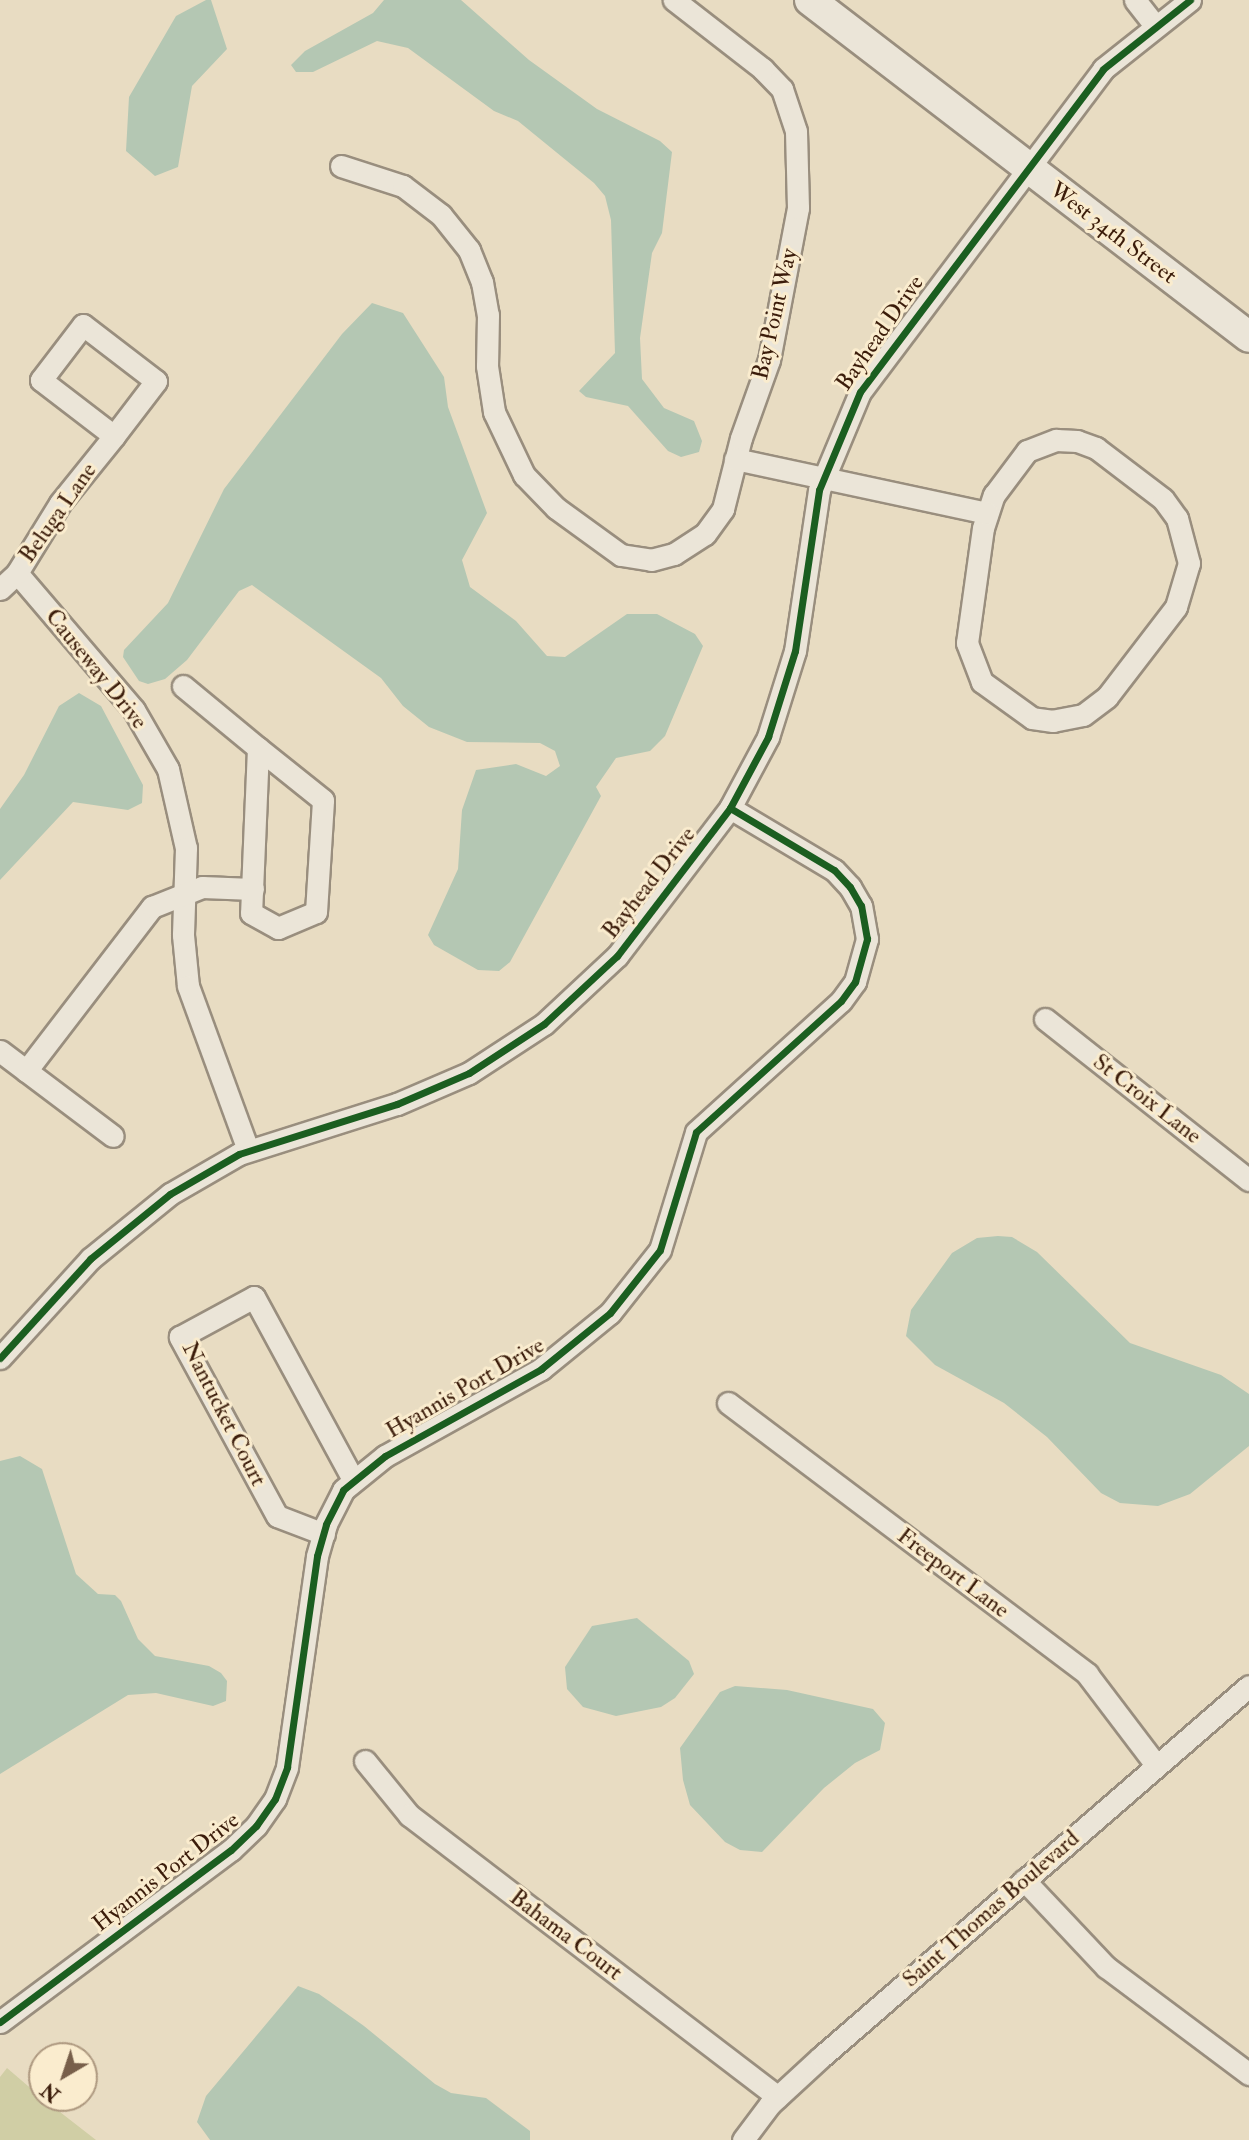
<!DOCTYPE html>
<style>
body{margin:0}
#map{position:relative;width:1249px;height:2140px;overflow:hidden;background:#e8dcc2;font-family:"IM FELL Double Pica",serif}
div>[style]{position:absolute}
.green>*{inset:0;background:#d0cea5}
.water>*{inset:0;background:#b4c7b3}
.roads{filter:drop-shadow(2px 0 #998e7e) drop-shadow(-2px 0 #998e7e) drop-shadow(0 2px #998e7e) drop-shadow(0 -2px #998e7e)}
.street>*{height:21px;margin:-10.5px;padding:0 10.5px;transform-origin:10.5px;border-radius:10.5px;background:#ebe5d8}
.secondary>*{height:30px;margin:-15px;padding:0 15px;transform-origin:15px;border-radius:15px;background:#ebe5d8}
.cycleway>*{height:7px;margin:-3.5px;padding:0 3.5px;transform-origin:3.5px;border-radius:3.5px;background:#1b5e20}
span{translate:-50% -50%;white-space:nowrap;text-align:center;line-height:1.15;-webkit-text-stroke:6px #faecce;paint-order:stroke}
.street-label{font-size:23px;color:#3b1c0a}
.north{position:absolute;left:28px;top:2042px;width:70px;height:70px;box-sizing:border-box;background:#faecce;border:2px solid #ae9980;border-radius:50%;rotate:219deg;font-size:19px;font-weight:700;line-height:28px;text-align:center;color:#3b1c0a}
.north::after{content:'';display:block;margin:auto;width:24px;height:32px;background:#785f4a;clip-path:polygon(50% 0,100% 100%,50% 72%,0 100%)}
</style>
<div id="map">
<div class="green">
<i style="clip-path:polygon(7px 2068px,42px 2098px,96px 2140px,0 2140px,0 2077px)"></i>
</div>
<div class="water">
<i style="clip-path:polygon(206px 0,211px 0,227px 49px,192px 86px,178px 167px,155px 176px,126px 151px,129px 97px,176px 16px)"></i>
<i style="clip-path:polygon(384px 0,461px 0,529px 60px,597px 109px,660px 141px,672px 152px,662px 233px,652px 253px,640px 338px,642px 379px,664px 408px,694px 421px,702px 441px,699px 452px,681px 457px,668px 451px,628px 406px,586px 397px,579px 391px,615px 353px,611px 220px,605px 196px,594px 183px,518px 121px,494px 111px,408px 48px,377px 41px,313px 72px,296px 72px,291px 65px,305px 51px,373px 13px)"></i>
<i style="clip-path:polygon(372px 303px,403px 313px,444px 377px,448px 407px,487px 513px,462px 560px,470px 587px,516px 621px,547px 656px,565px 657px,627px 614px,657px 614px,695px 634px,703px 646px,665px 736px,650px 751px,616px 758px,596px 787px,601px 796px,510px 962px,499px 971px,478px 970px,434px 945px,428px 935px,458px 869px,462px 810px,476px 770px,516px 764px,546px 776px,560px 766px,555px 751px,540px 743px,467px 742px,429px 727px,403px 706px,381px 678px,252px 585px,239px 591px,187px 660px,165px 679px,148px 684px,139px 681px,123px 657px,124px 650px,168px 603px,224px 489px,342px 334px)"></i>
<i style="clip-path:polygon(79px 693px,101px 706px,143px 785px,142px 803px,128px 810px,73px 802px,0 880px,0 809px,24px 775px,59px 706px)"></i>
<i style="clip-path:polygon(998px 1236px,1012px 1237px,1037px 1252px,1130px 1343px,1221px 1375px,1249px 1394px,1249px 1446px,1190px 1494px,1158px 1506px,1120px 1503px,1101px 1493px,1047px 1437px,1004px 1403px,935px 1365px,906px 1336px,911px 1310px,952px 1253px,977px 1238px)"></i>
<i style="clip-path:polygon(20px 1456px,42px 1469px,76px 1574px,98px 1594px,115px 1595px,121px 1601px,138px 1639px,155px 1656px,209px 1666px,221px 1673px,227px 1681px,226px 1701px,213px 1706px,156px 1693px,128px 1695px,0 1774px,0 1461px)"></i>
<i style="clip-path:polygon(637px 1618px,689px 1661px,694px 1674px,675px 1698px,661px 1707px,616px 1716px,583px 1707px,567px 1689px,565px 1667px,592px 1626px)"></i>
<i style="clip-path:polygon(735px 1686px,787px 1690px,873px 1709px,885px 1723px,880px 1750px,855px 1763px,824px 1788px,762px 1852px,740px 1850px,725px 1842px,690px 1805px,683px 1780px,680px 1748px,720px 1692px)"></i>
<i style="clip-path:polygon(298px 1986px,319px 1994px,364px 2026px,435px 2084px,451px 2093px,486px 2098px,530px 2131px,530px 2140px,210px 2140px,197px 2122px,206px 2096px)"></i>
</div>
<div class="roads">
<div class="street">
<i style="left:1135px;top:0;width:33px;rotate:52deg"></i>
<i style="left:341px;top:166px;width:65px;rotate:17.9deg"></i>
<i style="left:403px;top:186px;width:48px;rotate:37.3deg"></i>
<i style="left:441px;top:215px;width:45px;rotate:51.3deg"></i>
<i style="left:469px;top:250px;width:35px;rotate:68deg"></i>
<i style="left:482px;top:282px;width:34px;rotate:80deg"></i>
<i style="left:488px;top:315px;width:51px;rotate:91.1deg"></i>
<i style="left:487px;top:366px;width:47px;rotate:81.3deg"></i>
<i style="left:494px;top:412px;width:70px;rotate:64.5deg"></i>
<i style="left:524px;top:475px;width:46px;rotate:45.9deg"></i>
<i style="left:556px;top:508px;width:80px;rotate:35.9deg"></i>
<i style="left:621px;top:555px;width:30px;rotate:9deg"></i>
<i style="left:651px;top:560px;width:24px;rotate:-15deg"></i>
<i style="left:674px;top:554px;width:37px;rotate:-33deg"></i>
<i style="left:705px;top:534px;width:31px;rotate:-54deg"></i>
<i style="left:723px;top:509px;width:73px;rotate:-75.8deg"></i>
<i style="left:741px;top:438px;width:83px;rotate:-70.3deg"></i>
<i style="left:769px;top:360px;width:155px;rotate:-79.2deg"></i>
<i style="left:798px;top:208px;width:77px;rotate:-91.5deg"></i>
<i style="left:796px;top:131px;width:44px;rotate:-108.4deg"></i>
<i style="left:782px;top:89px;width:28px;rotate:-134deg"></i>
<i style="left:763px;top:69px;width:113px;rotate:-142.2deg"></i>
<i style="left:83px;top:325px;width:92px;rotate:37.5deg"></i>
<i style="left:156px;top:381px;width:69px;rotate:127.4deg"></i>
<i style="left:114px;top:436px;width:92px;rotate:-142.5deg"></i>
<i style="left:41px;top:380px;width:69px;rotate:-52.6deg"></i>
<i style="left:1056px;top:440px;width:21px;rotate:3deg"></i>
<i style="left:1077px;top:441px;width:20px;rotate:20deg"></i>
<i style="left:1096px;top:448px;width:84px;rotate:37.3deg"></i>
<i style="left:1163px;top:499px;width:24px;rotate:54deg"></i>
<i style="left:1177px;top:518px;width:47px;rotate:75.1deg"></i>
<i style="left:1189px;top:563px;width:46px;rotate:106.5deg"></i>
<i style="left:1176px;top:607px;width:113px;rotate:127.5deg"></i>
<i style="left:1107px;top:697px;width:30px;rotate:143deg"></i>
<i style="left:1083px;top:715px;width:31px;rotate:169deg"></i>
<i style="left:1053px;top:721px;width:21px;rotate:-172deg"></i>
<i style="left:1032px;top:718px;width:62px;rotate:-144.2deg"></i>
<i style="left:982px;top:682px;width:42px;rotate:-111deg"></i>
<i style="left:967px;top:643px;width:116px;rotate:-82.1deg"></i>
<i style="left:983px;top:528px;width:35px;rotate:-72deg"></i>
<i style="left:994px;top:495px;width:55px;rotate:-53.1deg"></i>
<i style="left:1027px;top:451px;width:31px;rotate:-21deg"></i>
<i style="left:735px;top:459px;width:258px;rotate:12.1deg"></i>
<i style="left:17px;top:573px;width:180px;rotate:49.5deg"></i>
<i style="left:134px;top:710px;width:68px;rotate:60deg"></i>
<i style="left:168px;top:769px;width:81px;rotate:77.2deg"></i>
<i style="left:186px;top:848px;width:87px;rotate:92deg"></i>
<i style="left:183px;top:935px;width:51px;rotate:84.4deg"></i>
<i style="left:188px;top:986px;width:175px;rotate:69.9deg"></i>
<i style="left:0;top:589px;width:23px;rotate:-43deg"></i>
<i style="left:17px;top:573px;width:82px;rotate:-58.4deg"></i>
<i style="left:60px;top:503px;width:86px;rotate:-51.1deg"></i>
<i style="left:183px;top:686px;width:97px;rotate:39.6deg"></i>
<i style="left:258px;top:748px;width:165px;rotate:92.4deg"></i>
<i style="left:251px;top:913px;width:31px;rotate:29deg"></i>
<i style="left:278px;top:928px;width:41px;rotate:-22.8deg"></i>
<i style="left:316px;top:912px;width:112px;rotate:-86.4deg"></i>
<i style="left:323px;top:800px;width:83px;rotate:-141.3deg"></i>
<i style="left:1045px;top:1019px;width:260px;rotate:38.3deg"></i>
<i style="left:0;top:1051px;width:141px;rotate:37deg"></i>
<i style="left:26px;top:1071px;width:207px;rotate:-52.5deg"></i>
<i style="left:152px;top:907px;width:54px;rotate:-21.8deg"></i>
<i style="left:202px;top:887px;width:51px;rotate:2.2deg"></i>
<i style="left:0;top:1358px;width:134px;rotate:-47.7deg"></i>
<i style="left:90px;top:1259px;width:103px;rotate:-39.1deg"></i>
<i style="left:170px;top:1194px;width:80px;rotate:-30.1deg"></i>
<i style="left:239px;top:1154px;width:166px;rotate:-17.6deg"></i>
<i style="left:397px;top:1104px;width:78px;rotate:-23.3deg"></i>
<i style="left:469px;top:1073px;width:90px;rotate:-33.2deg"></i>
<i style="left:544px;top:1024px;width:100px;rotate:-43deg"></i>
<i style="left:617px;top:956px;width:186px;rotate:-52.6deg"></i>
<i style="left:730px;top:808px;width:81px;rotate:-61.8deg"></i>
<i style="left:768px;top:737px;width:90px;rotate:-72.6deg"></i>
<i style="left:795px;top:651px;width:163px;rotate:-81.5deg"></i>
<i style="left:819px;top:490px;width:106px;rotate:-67.3deg"></i>
<i style="left:860px;top:392px;width:404px;rotate:-53deg"></i>
<i style="left:1103px;top:69px;width:111px;rotate:-38.4deg"></i>
<i style="left:728px;top:1403px;width:450px;rotate:37deg"></i>
<i style="left:1087px;top:1674px;width:114px;rotate:52.8deg"></i>
<i style="left:324px;top:1534px;width:50px;rotate:-159deg"></i>
<i style="left:277px;top:1516px;width:204px;rotate:-118.5deg"></i>
<i style="left:180px;top:1337px;width:84px;rotate:-28.4deg"></i>
<i style="left:254px;top:1297px;width:207px;rotate:61.5deg"></i>
<i style="left:365px;top:1761px;width:70px;rotate:50.8deg"></i>
<i style="left:409px;top:1815px;width:464px;rotate:37.4deg"></i>
<i style="left:1024px;top:1880px;width:120px;rotate:46.7deg"></i>
<i style="left:1106px;top:1967px;width:179px;rotate:36.8deg"></i>
<i style="left:0;top:2022px;width:288px;rotate:-36.7deg"></i>
<i style="left:231px;top:1850px;width:35px;rotate:-44deg"></i>
<i style="left:256px;top:1826px;width:33px;rotate:-55deg"></i>
<i style="left:275px;top:1799px;width:34px;rotate:-69deg"></i>
<i style="left:287px;top:1767px;width:213px;rotate:-81.9deg"></i>
<i style="left:317px;top:1556px;width:33px;rotate:-74deg"></i>
<i style="left:326px;top:1524px;width:38px;rotate:-63deg"></i>
<i style="left:343px;top:1490px;width:54px;rotate:-39deg"></i>
<i style="left:385px;top:1456px;width:179px;rotate:-29.1deg"></i>
<i style="left:541px;top:1369px;width:89px;rotate:-39.1deg"></i>
<i style="left:610px;top:1313px;width:80px;rotate:-51.6deg"></i>
<i style="left:660px;top:1250px;width:123px;rotate:-73deg"></i>
<i style="left:696px;top:1132px;width:195px;rotate:-42.1deg"></i>
<i style="left:841px;top:1001px;width:24px;rotate:-54deg"></i>
<i style="left:855px;top:982px;width:45px;rotate:-74.4deg"></i>
<i style="left:867px;top:939px;width:34px;rotate:-100deg"></i>
<i style="left:861px;top:906px;width:22px;rotate:-120deg"></i>
<i style="left:850px;top:887px;width:23px;rotate:-133deg"></i>
<i style="left:834px;top:870px;width:121px;rotate:-149.2deg"></i>
<i style="left:743px;top:2140px;width:45px;rotate:-53.1deg"></i>
<i style="left:770px;top:2104px;width:69px;rotate:-42.7deg"></i>
<i style="left:821px;top:2057px;width:566px;rotate:-40.92deg"></i>
</div>
<div class="secondary">
<i style="left:810px;top:0;width:553px;rotate:37.51deg"></i>
</div>
</div>
<div class="cycleway">
<i style="left:0;top:1358px;width:134px;rotate:-47.7deg"></i>
<i style="left:90px;top:1259px;width:103px;rotate:-39.1deg"></i>
<i style="left:170px;top:1194px;width:80px;rotate:-30.1deg"></i>
<i style="left:239px;top:1154px;width:166px;rotate:-17.6deg"></i>
<i style="left:397px;top:1104px;width:78px;rotate:-23.3deg"></i>
<i style="left:469px;top:1073px;width:90px;rotate:-33.2deg"></i>
<i style="left:544px;top:1024px;width:100px;rotate:-43deg"></i>
<i style="left:617px;top:956px;width:186px;rotate:-52.6deg"></i>
<i style="left:730px;top:808px;width:81px;rotate:-61.8deg"></i>
<i style="left:768px;top:737px;width:90px;rotate:-72.6deg"></i>
<i style="left:795px;top:651px;width:163px;rotate:-81.5deg"></i>
<i style="left:819px;top:490px;width:106px;rotate:-67.3deg"></i>
<i style="left:860px;top:392px;width:404px;rotate:-53deg"></i>
<i style="left:1103px;top:69px;width:111px;rotate:-38.4deg"></i>
<i style="left:0;top:2022px;width:288px;rotate:-36.7deg"></i>
<i style="left:231px;top:1850px;width:35px;rotate:-44deg"></i>
<i style="left:256px;top:1826px;width:33px;rotate:-55deg"></i>
<i style="left:275px;top:1799px;width:34px;rotate:-69deg"></i>
<i style="left:287px;top:1767px;width:213px;rotate:-81.9deg"></i>
<i style="left:317px;top:1556px;width:33px;rotate:-74deg"></i>
<i style="left:326px;top:1524px;width:38px;rotate:-63deg"></i>
<i style="left:343px;top:1490px;width:54px;rotate:-39deg"></i>
<i style="left:385px;top:1456px;width:179px;rotate:-29.1deg"></i>
<i style="left:541px;top:1369px;width:89px;rotate:-39.1deg"></i>
<i style="left:610px;top:1313px;width:80px;rotate:-51.6deg"></i>
<i style="left:660px;top:1250px;width:123px;rotate:-73deg"></i>
<i style="left:696px;top:1132px;width:195px;rotate:-42.1deg"></i>
<i style="left:841px;top:1001px;width:24px;rotate:-54deg"></i>
<i style="left:855px;top:982px;width:45px;rotate:-74.4deg"></i>
<i style="left:867px;top:939px;width:34px;rotate:-100deg"></i>
<i style="left:861px;top:906px;width:22px;rotate:-120deg"></i>
<i style="left:850px;top:887px;width:23px;rotate:-133deg"></i>
<i style="left:834px;top:870px;width:121px;rotate:-149.2deg"></i>
</div>
<div class="street-label">
<span style="left:1113px;top:233px;rotate:37deg">West 34th Street</span>
<span style="left:775px;top:314px;rotate:-77deg">Bay Point Way</span>
<span style="left:880px;top:333px;rotate:-55deg">Bayhead Drive</span>
<span style="left:58px;top:513px;rotate:-55deg">Beluga Lane</span>
<span style="left:96px;top:669px;rotate:51deg">Causeway Drive</span>
<span style="left:649px;top:883px;rotate:-52deg">Bayhead Drive</span>
<span style="left:1147px;top:1099px;rotate:38deg">St Croix Lane</span>
<span style="left:465px;top:1388px;rotate:-30deg">Hyannis Port Drive</span>
<span style="left:224px;top:1414px;rotate:63deg">Nantucket Court</span>
<span style="left:953px;top:1573px;rotate:37deg">Freeport Lane</span>
<span style="left:166px;top:1872px;rotate:-38deg">Hyannis Port Drive</span>
<span style="left:991px;top:1909px;rotate:-41deg">Saint Thomas Boulevard</span>
<span style="left:566px;top:1935px;rotate:37deg">Bahama Court</span>
</div>
<div class="north">N</div>
</div>
